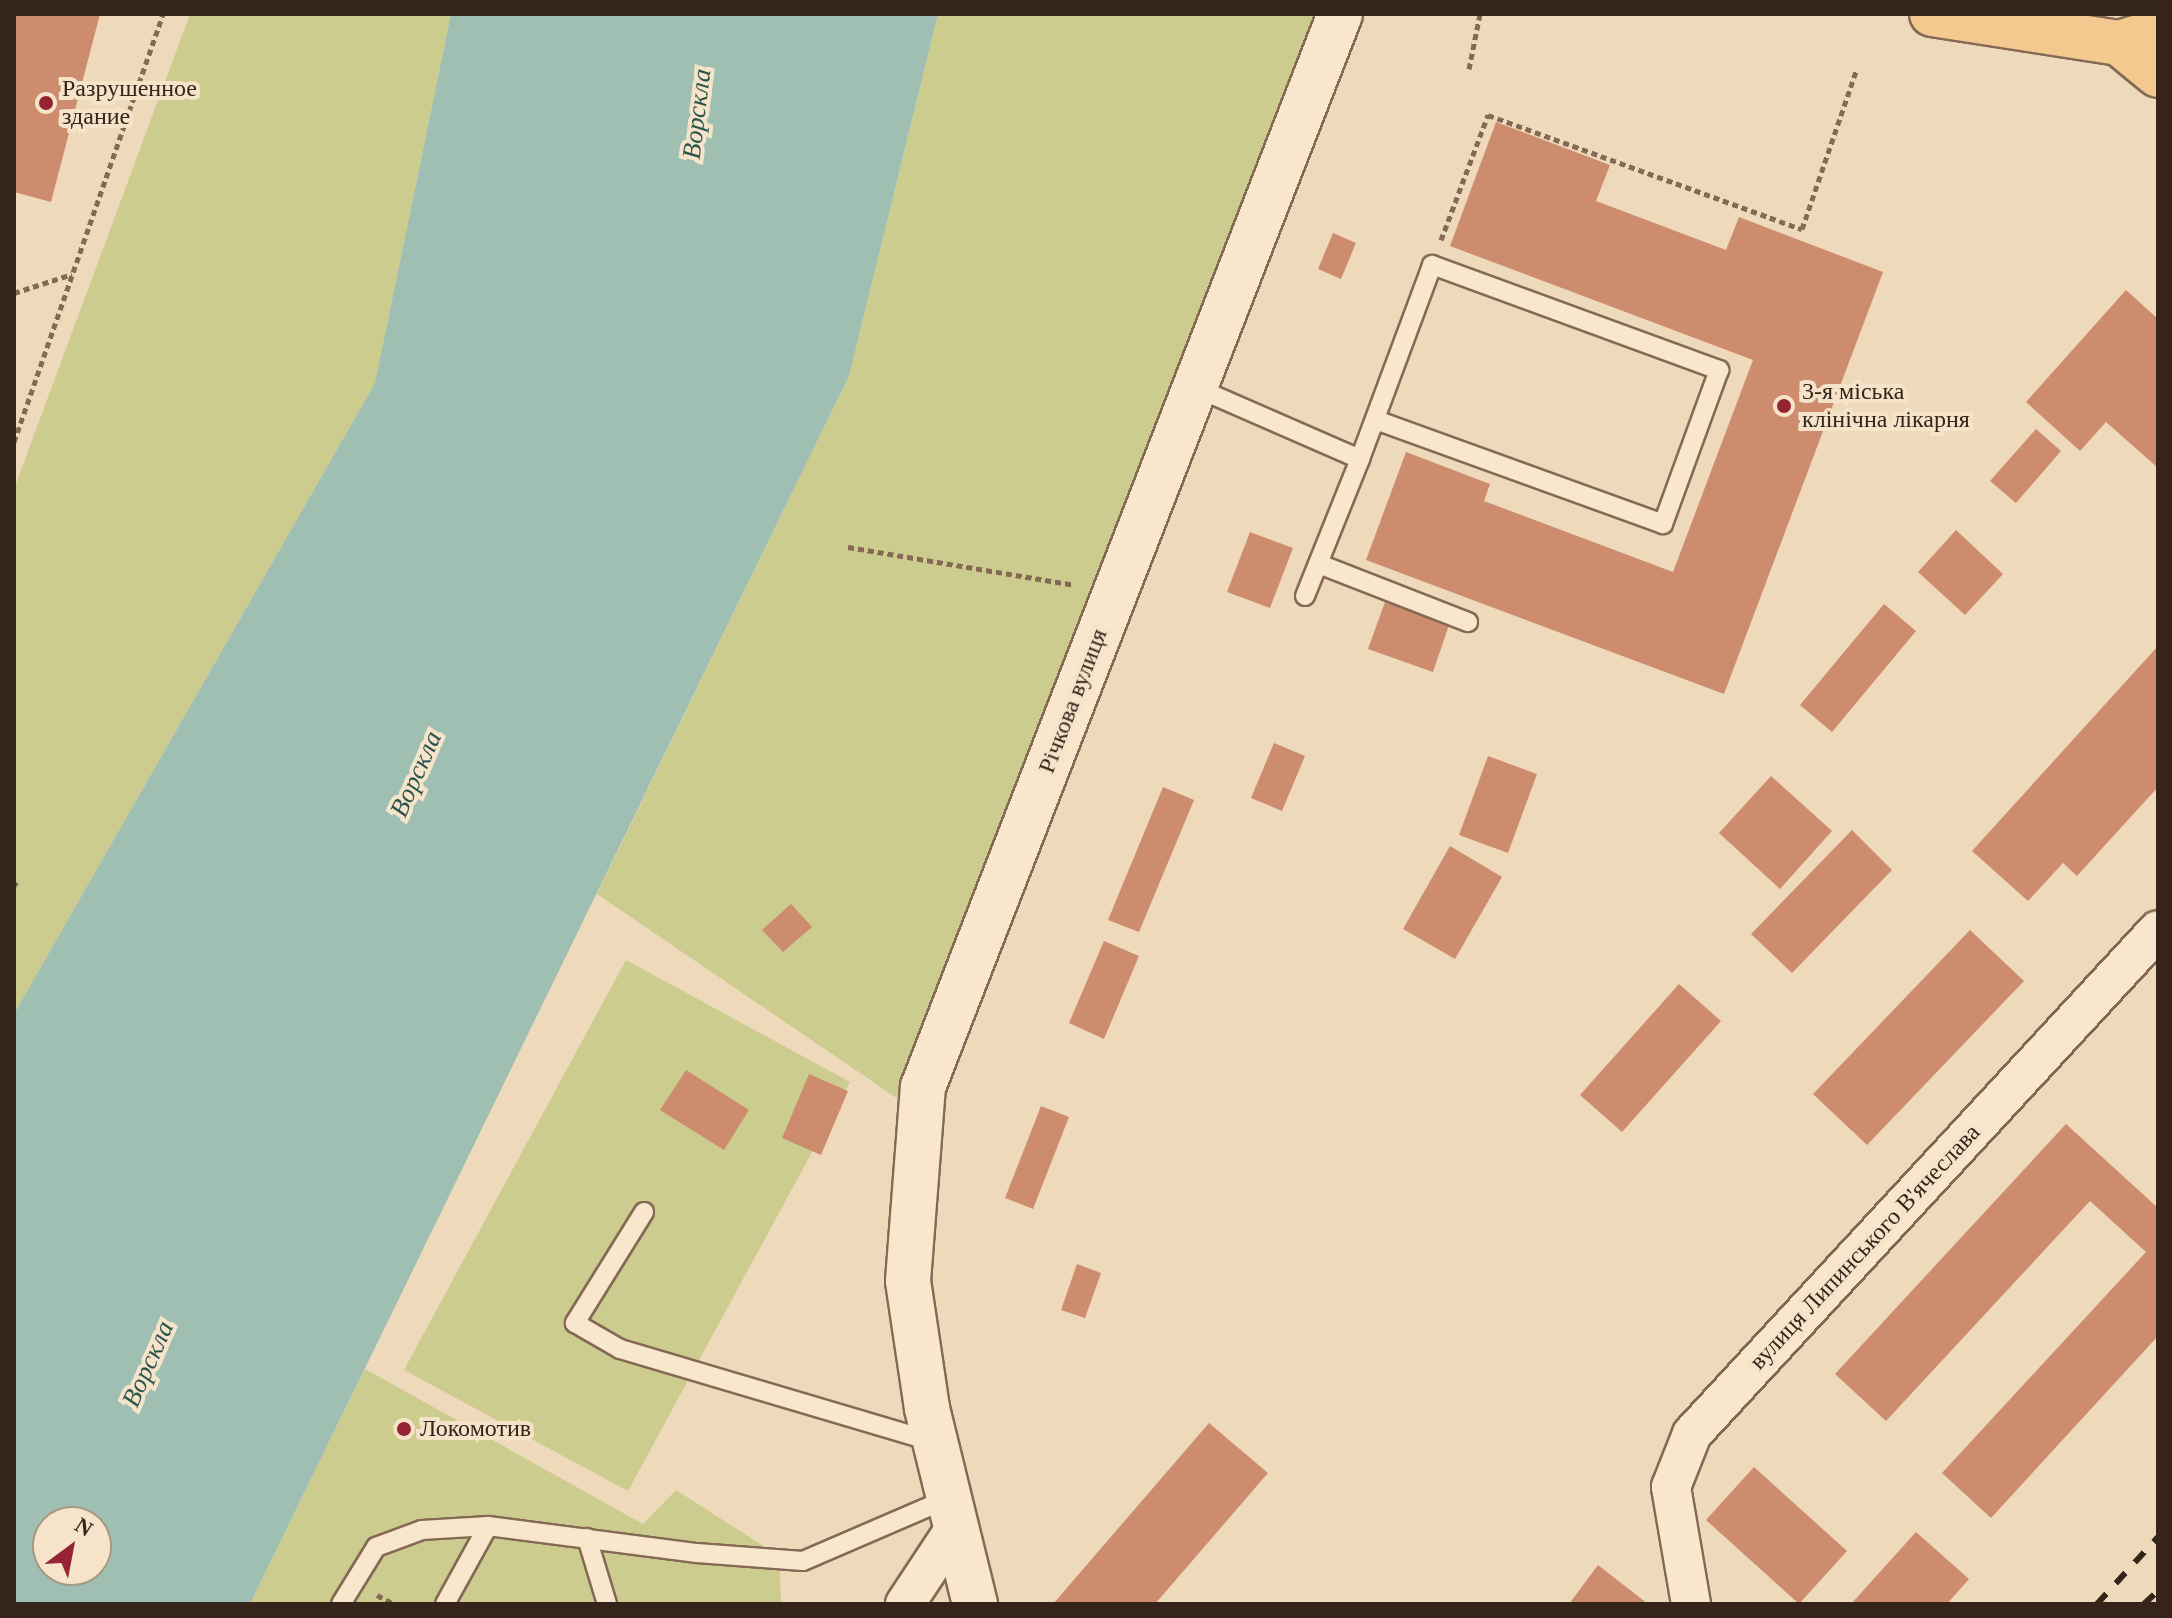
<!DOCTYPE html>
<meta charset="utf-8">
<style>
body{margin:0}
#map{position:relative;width:2172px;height:1618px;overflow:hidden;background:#eed9bb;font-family:"Times New Roman",serif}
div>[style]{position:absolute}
.green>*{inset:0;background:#cccc8f}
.water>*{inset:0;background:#9fbfb2}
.building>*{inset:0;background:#ce8c6f}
.path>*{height:5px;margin-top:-2.5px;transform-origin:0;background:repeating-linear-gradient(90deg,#856955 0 6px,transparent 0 10px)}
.roads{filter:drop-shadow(2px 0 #856955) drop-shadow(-2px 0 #856955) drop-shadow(0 2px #856955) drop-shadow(0 -2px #856955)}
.service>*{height:18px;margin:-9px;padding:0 9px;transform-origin:9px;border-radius:9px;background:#f9e7cd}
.minor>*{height:38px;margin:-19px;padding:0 19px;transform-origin:19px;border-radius:19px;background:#f9e7cd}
.tertiary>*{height:44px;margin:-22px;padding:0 22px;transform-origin:22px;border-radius:22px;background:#f9e7cd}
.primary>*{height:44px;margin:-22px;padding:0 22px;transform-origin:22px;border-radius:22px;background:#f4c990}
.rail>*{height:6px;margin-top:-3px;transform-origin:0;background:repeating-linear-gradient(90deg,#34241a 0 14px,transparent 0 28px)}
.dots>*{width:22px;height:22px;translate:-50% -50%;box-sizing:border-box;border:4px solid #f6e4ca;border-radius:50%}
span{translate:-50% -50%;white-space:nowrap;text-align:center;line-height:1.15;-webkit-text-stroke:8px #f6e4ca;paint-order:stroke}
.poi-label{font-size:24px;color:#34241a}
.left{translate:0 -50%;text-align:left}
.street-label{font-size:24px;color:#34241a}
.water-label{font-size:26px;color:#29544d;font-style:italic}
.frame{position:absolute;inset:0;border:16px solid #34241a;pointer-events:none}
.north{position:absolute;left:32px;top:1506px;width:80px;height:80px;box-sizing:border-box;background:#f6e4ca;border:2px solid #a89784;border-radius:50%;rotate:32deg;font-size:22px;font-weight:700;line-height:32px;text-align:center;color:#34241a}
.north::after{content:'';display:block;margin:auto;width:28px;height:36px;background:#962331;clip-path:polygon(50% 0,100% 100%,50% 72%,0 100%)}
</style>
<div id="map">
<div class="green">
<i style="clip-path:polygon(190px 14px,451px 14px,375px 383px,14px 1014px,14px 489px)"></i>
<i style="clip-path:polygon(938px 14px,1314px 14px,1018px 786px,904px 1103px,597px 894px,849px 376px)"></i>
<i style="clip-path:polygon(626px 960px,850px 1082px,628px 1491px,404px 1370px)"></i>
<i style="clip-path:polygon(365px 1369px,643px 1524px,676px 1490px,779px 1556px,781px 1604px,250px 1604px)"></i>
</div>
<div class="water">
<i style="clip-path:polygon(evenodd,451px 14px,938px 14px,849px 376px,250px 1604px,14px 1604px,14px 1014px,375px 383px,451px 14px,48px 1522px,96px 1522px,96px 1570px,48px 1570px,48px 1522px)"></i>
</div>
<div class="building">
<i style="clip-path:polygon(14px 14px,100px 14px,51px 202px,14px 192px)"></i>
<i style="clip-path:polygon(1496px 122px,1610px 165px,1596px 201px,1726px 250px,1739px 217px,1883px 272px,1724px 694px,1366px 560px,1406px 452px,1490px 484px,1484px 501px,1673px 572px,1753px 360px,1450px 246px)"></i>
<i style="clip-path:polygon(1333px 233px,1356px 243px,1341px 279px,1318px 269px)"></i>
<i style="clip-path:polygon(2126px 290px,2158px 319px,2158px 468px,2106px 422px,2080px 451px,2026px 402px)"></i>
<i style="clip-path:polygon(2036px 429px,2061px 451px,2016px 503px,1990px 481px)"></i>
<i style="clip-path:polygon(1956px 530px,2003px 574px,1965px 615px,1918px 572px)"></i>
<i style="clip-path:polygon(1250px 532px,1293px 548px,1270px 608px,1227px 592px)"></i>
<i style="clip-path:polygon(1385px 602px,1449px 625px,1433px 672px,1368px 649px)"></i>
<i style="clip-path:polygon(1884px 604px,1916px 631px,1832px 732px,1800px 705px)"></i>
<i style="clip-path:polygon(2158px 646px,2158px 787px,2077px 876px,2063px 863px,2028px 901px,1972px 851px)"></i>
<i style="clip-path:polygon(1274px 743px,1305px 756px,1282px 811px,1251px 798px)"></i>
<i style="clip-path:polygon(1488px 756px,1537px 774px,1508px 853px,1459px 835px)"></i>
<i style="clip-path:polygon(1771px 776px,1832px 831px,1780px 889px,1719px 833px)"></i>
<i style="clip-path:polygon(1163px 787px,1194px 800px,1139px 932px,1108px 920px)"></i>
<i style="clip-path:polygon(1852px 830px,1892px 870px,1792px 973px,1751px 934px)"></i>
<i style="clip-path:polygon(1450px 846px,1502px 877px,1455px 959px,1403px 929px)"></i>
<i style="clip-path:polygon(791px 904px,812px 927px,783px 952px,762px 930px)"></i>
<i style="clip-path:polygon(1970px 930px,2024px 981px,1867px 1145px,1813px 1094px)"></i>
<i style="clip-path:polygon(1104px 941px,1139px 956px,1104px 1039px,1069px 1023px)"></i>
<i style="clip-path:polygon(1679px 984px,1721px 1021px,1622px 1132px,1580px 1095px)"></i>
<i style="clip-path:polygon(686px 1070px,749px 1110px,724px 1150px,660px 1110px)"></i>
<i style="clip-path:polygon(809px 1074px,848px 1091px,821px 1155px,782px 1138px)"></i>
<i style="clip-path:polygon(1041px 1106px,1069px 1117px,1033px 1209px,1005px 1198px)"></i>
<i style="clip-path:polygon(2066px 1124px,2158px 1208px,2158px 1336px,1991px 1518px,1942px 1473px,2146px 1252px,2090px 1201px,1886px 1421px,1835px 1374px)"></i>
<i style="clip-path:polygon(1077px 1264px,1101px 1273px,1085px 1318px,1061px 1310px)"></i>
<i style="clip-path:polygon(1209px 1423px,1268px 1473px,1155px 1604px,1053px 1604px)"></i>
<i style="clip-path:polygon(1754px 1467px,1847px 1551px,1799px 1604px,1706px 1520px)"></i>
<i style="clip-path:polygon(1916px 1532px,1969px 1579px,1947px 1604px,1851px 1604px)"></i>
<i style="clip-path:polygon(1598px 1565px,1648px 1604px,1569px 1604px)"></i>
</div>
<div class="path">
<i style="left:1469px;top:69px;width:56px;rotate:-78.7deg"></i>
<i style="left:1441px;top:240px;width:134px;rotate:-69.4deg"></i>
<i style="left:1488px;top:115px;width:334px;rotate:20deg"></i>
<i style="left:1802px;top:229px;width:167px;rotate:-71.1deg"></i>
<i style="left:14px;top:293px;width:61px;rotate:-18.1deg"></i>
<i style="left:14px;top:442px;width:453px;rotate:-70.8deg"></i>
<i style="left:848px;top:547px;width:230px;rotate:9.5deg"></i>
<i style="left:14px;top:883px;width:4px;rotate:34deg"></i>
<i style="left:377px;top:1595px;width:19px;rotate:28deg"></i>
</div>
<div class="roads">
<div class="service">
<i style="left:1195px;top:387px;width:180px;rotate:23.6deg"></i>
<i style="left:1360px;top:459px;width:207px;rotate:-69.6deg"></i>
<i style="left:1432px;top:265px;width:306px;rotate:20.1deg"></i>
<i style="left:1719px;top:370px;width:164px;rotate:110deg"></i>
<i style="left:1663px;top:524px;width:306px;rotate:-160.1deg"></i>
<i style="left:1319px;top:564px;width:160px;rotate:21.3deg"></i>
<i style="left:1305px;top:596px;width:148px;rotate:-68.1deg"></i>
<i style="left:644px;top:1212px;width:131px;rotate:121.9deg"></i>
<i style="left:575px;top:1323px;width:52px;rotate:30deg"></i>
<i style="left:620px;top:1349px;width:327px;rotate:16.5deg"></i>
<i style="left:587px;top:1538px;width:69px;rotate:73.1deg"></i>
<i style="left:341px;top:1604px;width:67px;rotate:-58.4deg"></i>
<i style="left:376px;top:1547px;width:49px;rotate:-20.3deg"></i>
<i style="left:422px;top:1530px;width:66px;rotate:-3.5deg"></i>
<i style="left:488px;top:1526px;width:211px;rotate:7.4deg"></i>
<i style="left:697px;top:1553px;width:106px;rotate:4.3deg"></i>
<i style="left:803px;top:1561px;width:159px;rotate:-23.3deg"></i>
<i style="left:445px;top:1604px;width:89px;rotate:-61.1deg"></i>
</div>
<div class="minor">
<i style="left:905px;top:1604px;width:92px;rotate:-56.5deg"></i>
<i style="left:1691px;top:1604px;width:119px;rotate:-99.7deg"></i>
<i style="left:1671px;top:1487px;width:57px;rotate:-68.4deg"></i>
<i style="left:1692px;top:1434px;width:686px;rotate:-47.24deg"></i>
</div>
<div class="tertiary">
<i style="left:975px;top:1604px;width:202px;rotate:-103.8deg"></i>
<i style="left:927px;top:1408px;width:128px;rotate:-98.5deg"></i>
<i style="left:908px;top:1281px;width:195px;rotate:-85.6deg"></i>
<i style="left:923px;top:1087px;width:1151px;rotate:-68.76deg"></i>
</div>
<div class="primary">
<i style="left:1932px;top:14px;width:189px;rotate:8.8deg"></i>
<i style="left:2119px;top:43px;width:41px;rotate:-17.1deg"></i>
<i style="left:2119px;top:43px;width:50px;rotate:39.4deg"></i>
</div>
</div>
<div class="rail">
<i style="left:2097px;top:1604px;width:91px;rotate:-47.7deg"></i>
<i style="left:2144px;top:1604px;width:19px;rotate:-43deg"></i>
</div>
<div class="dots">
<i style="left:46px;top:103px;background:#962331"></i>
<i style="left:1784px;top:406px;background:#962331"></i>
<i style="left:404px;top:1429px;background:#962331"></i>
</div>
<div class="poi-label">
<span class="left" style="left:62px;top:103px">Разрушенное<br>здание</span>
<span class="left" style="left:1802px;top:406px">3-я міська<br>клінічна лікарня</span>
<span class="left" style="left:420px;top:1429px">Локомотив</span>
</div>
<div class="street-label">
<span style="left:1073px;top:701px;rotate:-69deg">Річкова вулиця</span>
<span style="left:1865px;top:1247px;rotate:-47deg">вулиця Липинського В'ячеслава</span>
</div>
<div class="water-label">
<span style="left:697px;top:114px;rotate:-83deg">Ворскла</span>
<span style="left:416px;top:774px;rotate:-66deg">Ворскла</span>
<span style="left:148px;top:1364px;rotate:-66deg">Ворскла</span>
</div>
<div class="frame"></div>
<div class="north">N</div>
</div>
